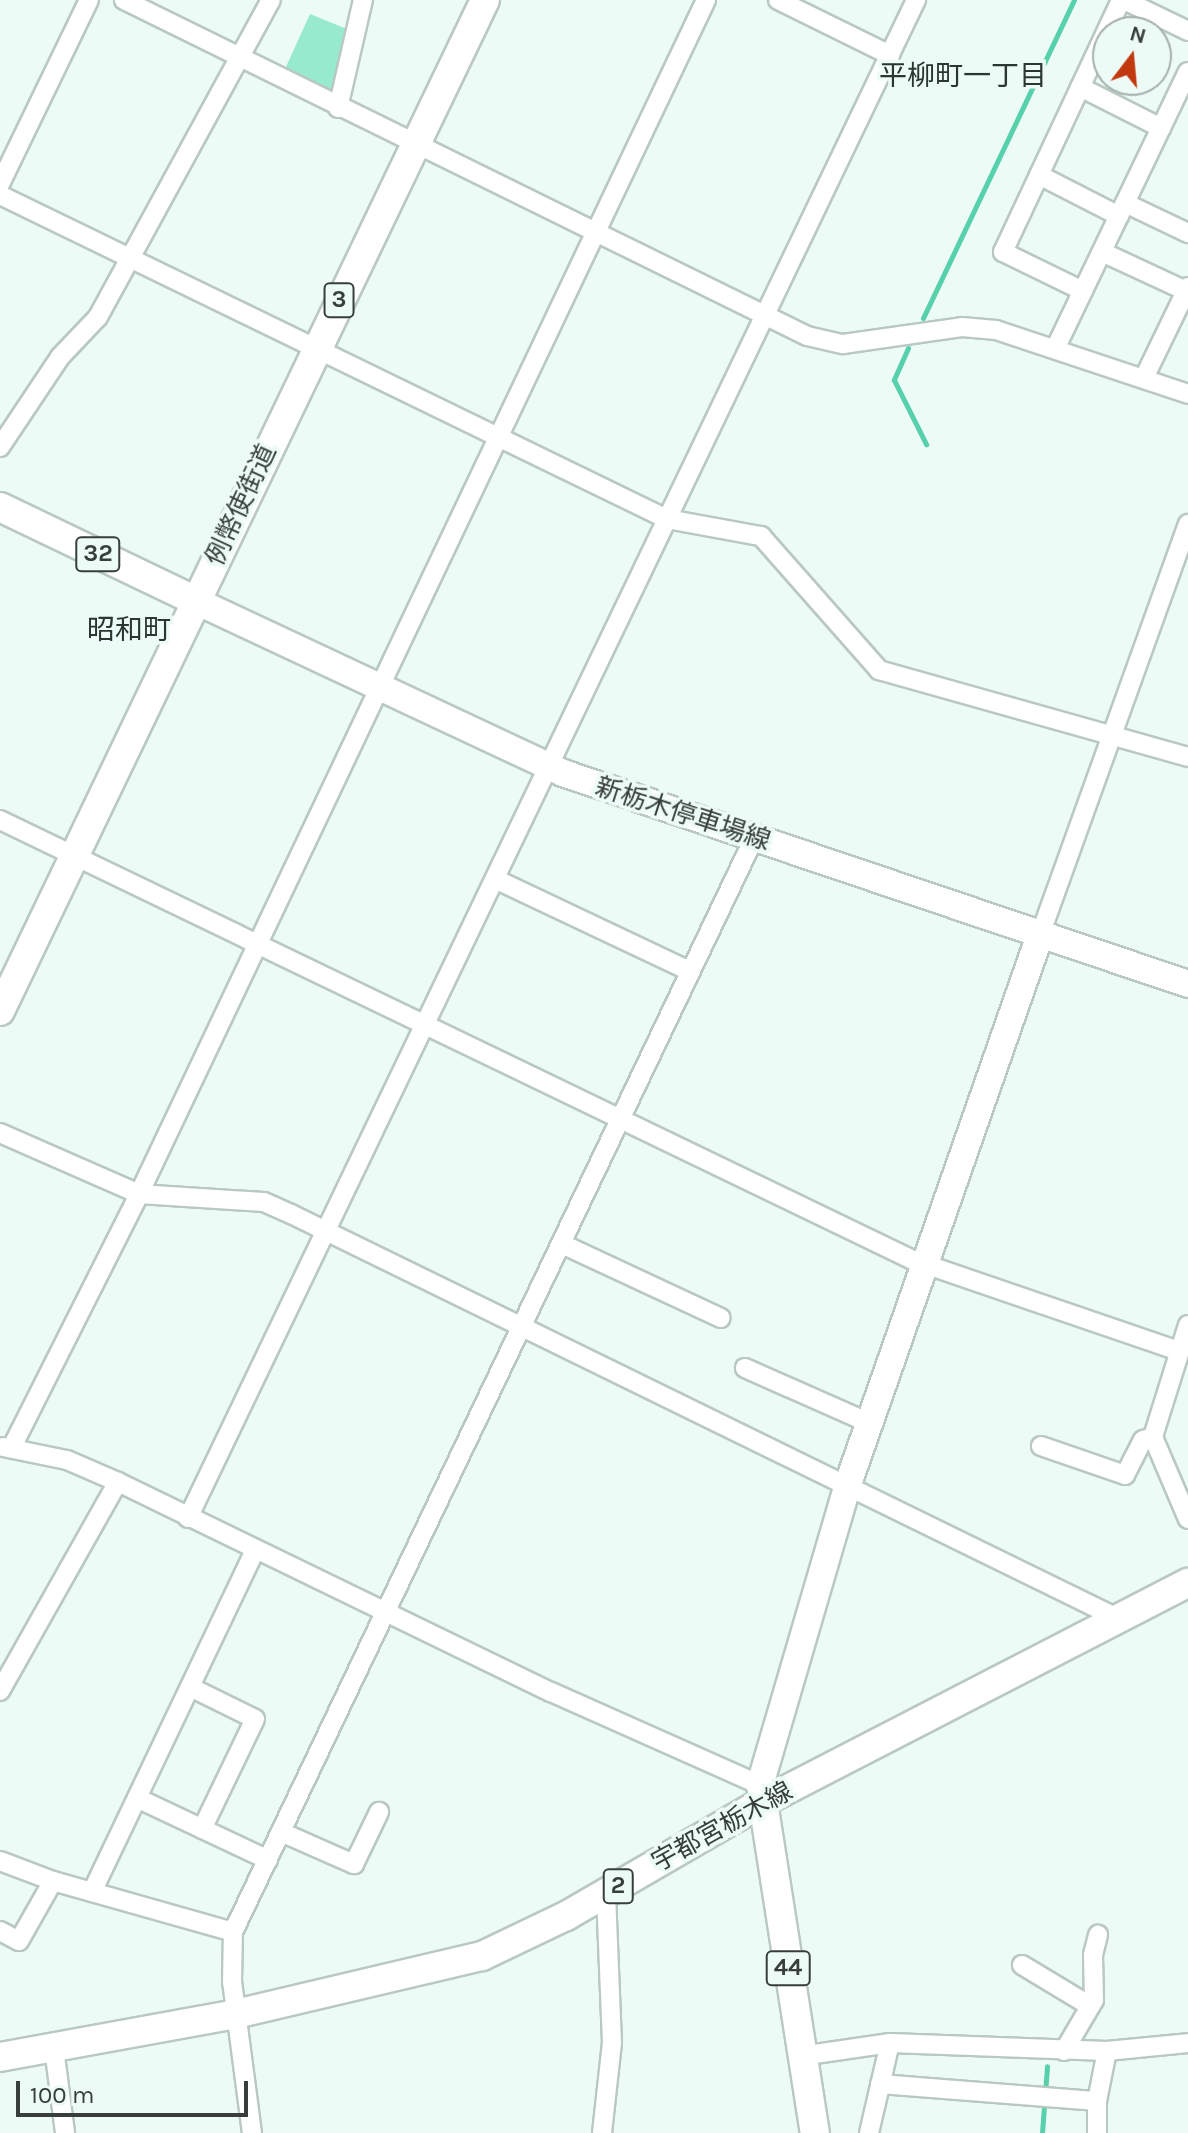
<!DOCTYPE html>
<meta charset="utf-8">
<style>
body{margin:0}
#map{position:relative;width:1188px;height:2133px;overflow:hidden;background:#ecfbf5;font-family:Karla,"Noto Sans JP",sans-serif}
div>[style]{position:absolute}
.green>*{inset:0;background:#97eace}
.stream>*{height:5px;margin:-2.5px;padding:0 2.5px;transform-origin:2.5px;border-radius:2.5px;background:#57d0ac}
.roads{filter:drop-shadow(2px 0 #b9c8c2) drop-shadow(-2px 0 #b9c8c2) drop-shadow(0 2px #b9c8c2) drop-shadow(0 -2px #b9c8c2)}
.street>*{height:18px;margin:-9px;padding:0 9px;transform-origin:9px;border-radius:9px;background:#fff}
.secondary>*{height:26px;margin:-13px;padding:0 13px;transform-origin:13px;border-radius:13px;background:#fff}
.primary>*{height:28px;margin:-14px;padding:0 14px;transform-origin:14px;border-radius:14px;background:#fff}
span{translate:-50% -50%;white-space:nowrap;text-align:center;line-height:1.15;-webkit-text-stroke:7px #ecfbf5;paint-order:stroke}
.shield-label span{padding:2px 6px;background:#ecfbf5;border:2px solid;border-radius:6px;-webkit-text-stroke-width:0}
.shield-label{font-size:24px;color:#373e3b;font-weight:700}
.street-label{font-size:26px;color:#373e3b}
.neighbourhood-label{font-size:28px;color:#2a3632}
.north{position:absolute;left:1092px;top:16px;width:80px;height:80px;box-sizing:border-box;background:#ecfbf5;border:2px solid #a4afab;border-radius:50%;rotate:16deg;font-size:22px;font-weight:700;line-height:32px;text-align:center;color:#373e3b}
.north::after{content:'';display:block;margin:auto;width:28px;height:36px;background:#c2390f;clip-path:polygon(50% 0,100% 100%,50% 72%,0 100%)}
.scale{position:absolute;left:16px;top:2081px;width:232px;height:36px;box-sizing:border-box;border:4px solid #373e3b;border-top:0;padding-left:10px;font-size:24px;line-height:28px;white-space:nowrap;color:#373e3b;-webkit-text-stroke:6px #ecfbf5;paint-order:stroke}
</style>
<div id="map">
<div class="green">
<i style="clip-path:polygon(310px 14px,347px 29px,334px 91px,285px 69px)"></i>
</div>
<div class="stream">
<i style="left:923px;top:318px;width:352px;rotate:-64.6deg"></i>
<i style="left:908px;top:348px;width:35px;rotate:114deg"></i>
<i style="left:894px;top:380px;width:72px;rotate:63.4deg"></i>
<i style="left:1042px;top:2133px;width:67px;rotate:-85.7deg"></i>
</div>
<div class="roads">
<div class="street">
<i style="left:124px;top:0;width:761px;rotate:26.19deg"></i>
<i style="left:807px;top:336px;width:37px;rotate:13deg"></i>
<i style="left:843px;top:344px;width:120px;rotate:-8.1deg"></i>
<i style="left:962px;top:327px;width:34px;rotate:5deg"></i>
<i style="left:996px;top:330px;width:202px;rotate:18.4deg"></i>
<i style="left:778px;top:0;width:125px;rotate:26.2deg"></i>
<i style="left:1124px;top:0;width:71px;rotate:25.8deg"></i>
<i style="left:1080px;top:87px;width:91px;rotate:26.8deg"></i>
<i style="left:338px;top:108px;width:111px;rotate:-77deg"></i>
<i style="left:1039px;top:175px;width:90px;rotate:27.1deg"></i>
<i style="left:0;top:184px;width:204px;rotate:-64.2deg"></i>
<i style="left:0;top:195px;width:742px;rotate:25.91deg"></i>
<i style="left:667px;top:519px;width:96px;rotate:10.3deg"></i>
<i style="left:761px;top:536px;width:179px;rotate:48.6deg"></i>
<i style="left:879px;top:670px;width:321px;rotate:15.7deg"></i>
<i style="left:1125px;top:203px;width:70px;rotate:25.5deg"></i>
<i style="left:1102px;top:252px;width:93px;rotate:24.9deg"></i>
<i style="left:1083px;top:291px;width:89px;rotate:-154deg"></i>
<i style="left:1003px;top:252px;width:278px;rotate:-64.9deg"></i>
<i style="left:1056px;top:347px;width:305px;rotate:-64.4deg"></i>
<i style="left:1144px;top:378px;width:101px;rotate:-64.2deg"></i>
<i style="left:0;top:447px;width:108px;rotate:-56.3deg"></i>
<i style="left:60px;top:357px;width:55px;rotate:-46.5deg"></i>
<i style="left:98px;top:317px;width:361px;rotate:-61.4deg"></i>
<i style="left:0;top:820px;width:1013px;rotate:25.73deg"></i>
<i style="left:913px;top:1260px;width:281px;rotate:18.9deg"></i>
<i style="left:495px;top:879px;width:216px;rotate:25.3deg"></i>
<i style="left:1040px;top:935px;width:437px;rotate:-70.2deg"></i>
<i style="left:0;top:1133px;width:152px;rotate:23.7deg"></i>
<i style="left:139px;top:1194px;width:125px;rotate:3.7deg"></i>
<i style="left:264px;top:1202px;width:30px;rotate:24deg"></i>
<i style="left:291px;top:1214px;width:917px;rotate:26.06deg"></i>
<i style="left:562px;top:1244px;width:175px;rotate:25deg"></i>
<i style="left:1188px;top:1325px;width:117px;rotate:107.4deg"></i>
<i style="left:1153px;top:1437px;width:89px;rotate:66.9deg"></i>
<i style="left:745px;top:1368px;width:136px;rotate:23.9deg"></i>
<i style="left:1041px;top:1446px;width:89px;rotate:19deg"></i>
<i style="left:1125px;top:1475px;width:39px;rotate:-63deg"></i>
<i style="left:1143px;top:1440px;width:10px;rotate:-17deg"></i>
<i style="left:3px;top:1447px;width:65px;rotate:11.5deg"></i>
<i style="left:67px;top:1460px;width:56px;rotate:23.3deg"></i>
<i style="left:118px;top:1482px;width:481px;rotate:25.9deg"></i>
<i style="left:551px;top:1692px;width:229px;rotate:24deg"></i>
<i style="left:12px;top:1447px;width:283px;rotate:-63.3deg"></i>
<i style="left:139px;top:1194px;width:1322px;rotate:-64.6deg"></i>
<i style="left:188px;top:1518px;width:1684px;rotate:-64.38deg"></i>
<i style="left:190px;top:1687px;width:72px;rotate:26.2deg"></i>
<i style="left:255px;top:1719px;width:122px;rotate:115.7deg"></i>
<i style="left:0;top:1691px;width:240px;rotate:-60.6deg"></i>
<i style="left:137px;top:1798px;width:145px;rotate:25.3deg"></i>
<i style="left:281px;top:1832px;width:80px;rotate:23.7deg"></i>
<i style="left:354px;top:1864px;width:58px;rotate:-64.3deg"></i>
<i style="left:0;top:1861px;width:57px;rotate:20.7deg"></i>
<i style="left:53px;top:1881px;width:187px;rotate:15.8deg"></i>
<i style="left:92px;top:1892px;width:379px;rotate:-64.5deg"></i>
<i style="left:0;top:1931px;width:21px;rotate:28deg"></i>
<i style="left:19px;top:1941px;width:69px;rotate:-60.5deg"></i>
<i style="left:1022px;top:1965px;width:79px;rotate:31.1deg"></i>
<i style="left:54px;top:2048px;width:86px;rotate:82.6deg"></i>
<i style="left:1064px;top:2051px;width:59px;rotate:-59.5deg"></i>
<i style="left:1094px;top:2000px;width:45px;rotate:-91.3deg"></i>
<i style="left:1093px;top:1955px;width:21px;rotate:-76deg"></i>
<i style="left:801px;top:2056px;width:90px;rotate:-8.3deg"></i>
<i style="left:890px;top:2043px;width:217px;rotate:2.1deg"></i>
<i style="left:1107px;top:2051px;width:81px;rotate:-5.6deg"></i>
<i style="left:880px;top:2084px;width:218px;rotate:4.5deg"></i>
<i style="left:252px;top:2133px;width:152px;rotate:-97.5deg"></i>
<i style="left:232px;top:1982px;width:50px;rotate:-88.9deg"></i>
<i style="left:233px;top:1932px;width:1212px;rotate:-64.53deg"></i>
<i style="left:602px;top:2133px;width:91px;rotate:-83.7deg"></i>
<i style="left:612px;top:2043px;width:150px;rotate:-92.3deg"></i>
<i style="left:869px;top:2133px;width:92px;rotate:-76.9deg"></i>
<i style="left:1097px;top:2133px;width:32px;rotate:-90deg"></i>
<i style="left:1097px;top:2101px;width:51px;rotate:-78.7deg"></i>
</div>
<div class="secondary">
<i style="left:196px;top:601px;width:405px;rotate:25.1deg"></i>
<i style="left:563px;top:773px;width:660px;rotate:18.65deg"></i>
<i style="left:763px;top:1802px;width:17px;rotate:-100deg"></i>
<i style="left:760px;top:1785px;width:314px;rotate:-73.7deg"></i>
<i style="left:848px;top:1484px;width:582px;rotate:-70.72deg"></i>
</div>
<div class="primary">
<i style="left:0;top:507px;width:217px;rotate:25.6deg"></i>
<i style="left:0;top:1011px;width:1121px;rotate:-64.37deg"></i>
<i style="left:763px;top:1802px;width:335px;rotate:81.1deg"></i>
<i style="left:0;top:2057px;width:240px;rotate:-10.3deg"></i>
<i style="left:236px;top:2014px;width:253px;rotate:-13.3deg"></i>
<i style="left:482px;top:1956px;width:93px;rotate:-25.5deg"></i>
<i style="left:566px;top:1916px;width:228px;rotate:-30.1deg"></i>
<i style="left:763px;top:1802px;width:478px;rotate:-27.3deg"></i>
</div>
</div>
<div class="shield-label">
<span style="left:339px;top:300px">3</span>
<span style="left:98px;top:554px">32</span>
<span style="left:618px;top:1886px">2</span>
<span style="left:788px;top:1968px">44</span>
</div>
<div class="street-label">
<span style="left:241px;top:505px;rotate:-65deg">例幣使街道</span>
<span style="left:683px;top:814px;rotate:18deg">新栃木停車場線</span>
<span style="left:722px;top:1827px;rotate:-29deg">宇都宮栃木線</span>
</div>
<div class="neighbourhood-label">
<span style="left:963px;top:76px">平柳町一丁目</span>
<span style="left:129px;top:630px">昭和町</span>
</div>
<div class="north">N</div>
<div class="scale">100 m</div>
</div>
